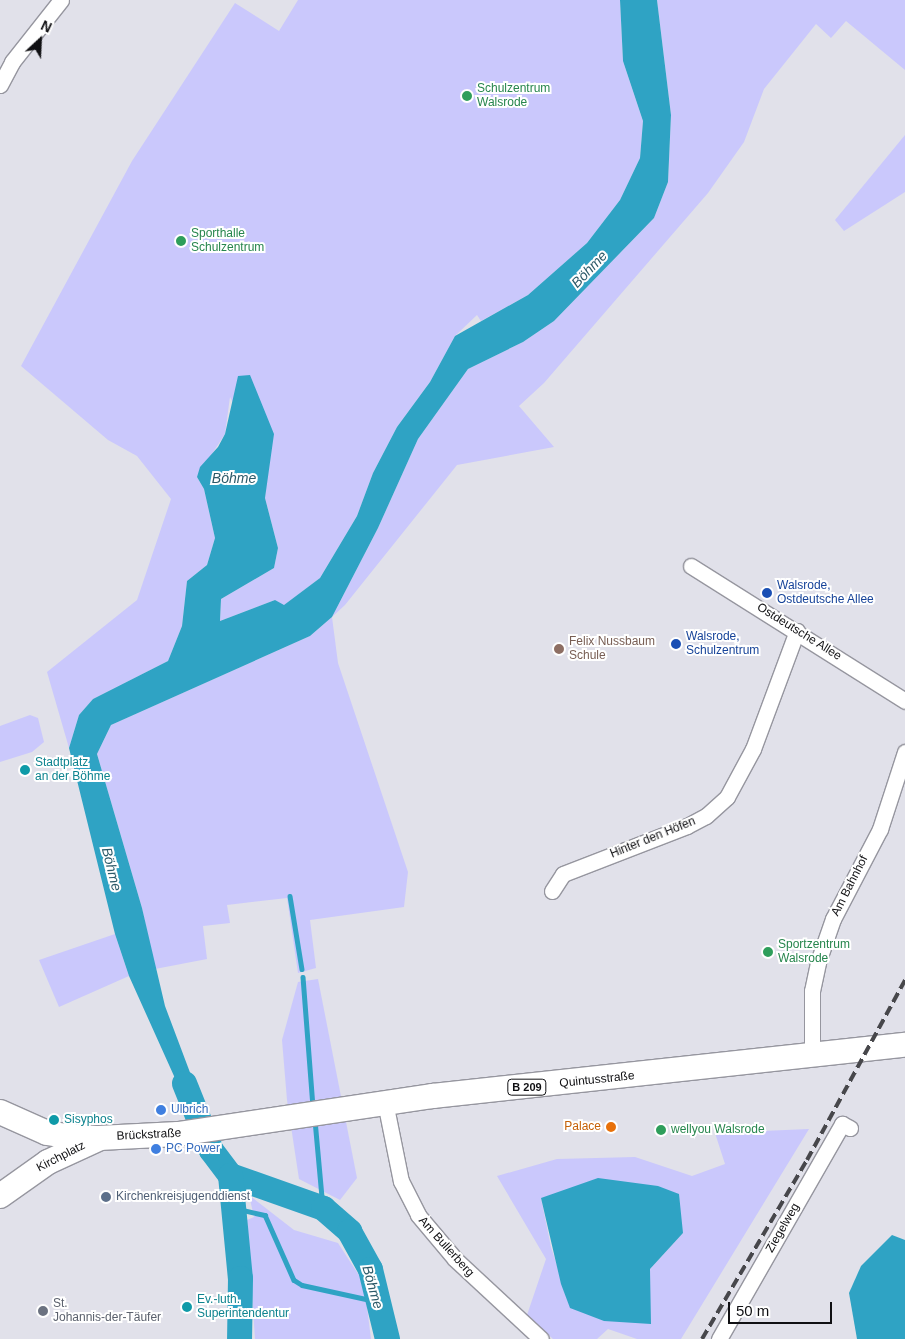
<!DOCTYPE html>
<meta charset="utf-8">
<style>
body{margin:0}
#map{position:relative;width:905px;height:1339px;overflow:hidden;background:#e1e1ea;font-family:Helvetica,sans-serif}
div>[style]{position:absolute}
.green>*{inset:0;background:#cac8fc}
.water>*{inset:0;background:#2fa3c4}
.stream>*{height:4.5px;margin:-2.25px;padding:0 2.25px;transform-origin:2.25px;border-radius:2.25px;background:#2fa3c4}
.river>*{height:25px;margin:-12.5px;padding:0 12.5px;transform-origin:12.5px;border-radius:12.5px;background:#2fa3c4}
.roads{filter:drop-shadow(1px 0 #96969f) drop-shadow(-1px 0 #96969f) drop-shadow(0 1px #96969f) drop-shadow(0 -1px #96969f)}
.minor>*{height:15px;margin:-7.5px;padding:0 7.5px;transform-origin:7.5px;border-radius:7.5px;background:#fff}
.primary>*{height:24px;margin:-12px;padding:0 12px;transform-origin:12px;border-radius:12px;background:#fff}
.rail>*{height:4px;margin-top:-2px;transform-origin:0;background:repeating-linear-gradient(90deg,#47474b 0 10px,transparent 0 15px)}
.dots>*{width:14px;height:14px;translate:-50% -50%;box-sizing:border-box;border:2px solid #fff;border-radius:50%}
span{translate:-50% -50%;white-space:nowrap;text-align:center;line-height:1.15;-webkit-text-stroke:4px #fff;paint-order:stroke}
.shield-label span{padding:1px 4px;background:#fff;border:1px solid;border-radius:4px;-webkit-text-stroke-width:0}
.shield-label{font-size:11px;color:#101013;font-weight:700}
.leisure-label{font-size:12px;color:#27864d}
.left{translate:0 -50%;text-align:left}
.transit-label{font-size:12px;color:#164399}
.street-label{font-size:12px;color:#101013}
.education-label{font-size:12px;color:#785e54}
.culture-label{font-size:12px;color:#0d838f}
.shop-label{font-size:12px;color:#366cbe}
.food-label{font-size:12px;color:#c56008}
.right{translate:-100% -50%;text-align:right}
.service-label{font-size:12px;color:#4e5e75}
.worship-label{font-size:12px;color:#5b616d}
.water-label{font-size:14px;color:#2c5a69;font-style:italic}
.north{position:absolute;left:15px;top:15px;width:50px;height:50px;-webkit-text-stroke:4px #fff;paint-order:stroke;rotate:25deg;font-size:14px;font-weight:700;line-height:20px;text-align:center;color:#101013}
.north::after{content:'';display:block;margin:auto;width:18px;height:22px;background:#101013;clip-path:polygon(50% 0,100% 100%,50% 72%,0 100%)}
.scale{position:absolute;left:728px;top:1302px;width:104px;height:22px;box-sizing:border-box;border:2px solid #101013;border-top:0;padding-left:6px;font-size:15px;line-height:18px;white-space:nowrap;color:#101013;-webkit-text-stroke:4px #fff;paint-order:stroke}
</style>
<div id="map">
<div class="green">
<i style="clip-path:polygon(298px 0,620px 0,623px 61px,643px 121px,640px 158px,620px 200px,587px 243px,528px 295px,481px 321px,477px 315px,455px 336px,430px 382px,397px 427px,373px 473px,357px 516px,320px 578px,283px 606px,275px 600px,220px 621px,221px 599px,274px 568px,278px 548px,265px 498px,267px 470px,230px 397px,225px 434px,197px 477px,204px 489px,215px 538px,207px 565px,187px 581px,182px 626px,168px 661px,93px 699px,79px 715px,69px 748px,47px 672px,137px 600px,171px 499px,137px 456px,108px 440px,21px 366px,132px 161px,235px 3px,279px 31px)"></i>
<i style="clip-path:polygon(657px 0,905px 0,905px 70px,846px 21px,831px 38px,816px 24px,764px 89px,744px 142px,708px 193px,544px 383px,519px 406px,554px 447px,457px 465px,345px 605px,332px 617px,338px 663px,408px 872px,404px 907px,310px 920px,316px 968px,298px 973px,287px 898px,227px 905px,230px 923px,203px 926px,207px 959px,155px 969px,142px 908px,97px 754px,111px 725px,310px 636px,332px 617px,378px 528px,418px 439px,468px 369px,523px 342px,554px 321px,654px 218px,668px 182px,671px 115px)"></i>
<i style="clip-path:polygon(905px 135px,905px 192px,844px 231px,835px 220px)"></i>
<i style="clip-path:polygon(30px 715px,38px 718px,44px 742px,32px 752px,0 762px,0 726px)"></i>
<i style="clip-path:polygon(115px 934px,129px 976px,59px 1007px,39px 960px)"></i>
<i style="clip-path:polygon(318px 979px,357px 1178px,340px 1200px,299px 1179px,287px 1100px,282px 1040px,298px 982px)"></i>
<i style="clip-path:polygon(evenodd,809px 1129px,681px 1339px,637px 1339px,608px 1329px,597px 1339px,553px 1339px,527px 1315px,546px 1259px,497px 1176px,557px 1159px,635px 1157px,692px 1176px,725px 1164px,715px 1133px,809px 1129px,541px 1198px,683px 1233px,650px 1269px,571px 1308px,551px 1247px,541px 1198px)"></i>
<i style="clip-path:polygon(249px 1195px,294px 1230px,338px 1243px,364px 1283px,371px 1339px,255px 1339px,247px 1220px,254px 1217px)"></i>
</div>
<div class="water">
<i style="clip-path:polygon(620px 0,657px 0,671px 115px,668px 182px,654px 218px,554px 321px,523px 342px,468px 369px,418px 439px,378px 528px,332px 617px,310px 636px,111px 725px,97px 754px,142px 908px,165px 1006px,206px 1115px,192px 1116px,129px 976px,115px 934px,69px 748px,79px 715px,93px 699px,168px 661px,182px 626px,187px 581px,207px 565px,215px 538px,204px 489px,197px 477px,200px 467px,218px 447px,225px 434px,238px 376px,250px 375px,274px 434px,265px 498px,278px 548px,274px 568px,221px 599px,220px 621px,275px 600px,284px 605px,320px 578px,357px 516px,373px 473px,397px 427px,430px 382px,455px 336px,528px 295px,587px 243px,620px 200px,640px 158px,643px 121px,623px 61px)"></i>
<i style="clip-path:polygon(598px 1178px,658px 1186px,679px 1194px,683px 1233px,650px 1269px,651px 1324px,604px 1321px,570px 1308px,561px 1284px,541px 1198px)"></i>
<i style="clip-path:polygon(892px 1235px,905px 1240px,905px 1339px,857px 1339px,849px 1293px,861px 1266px)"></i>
</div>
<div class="stream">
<i style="left:290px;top:896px;width:74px;rotate:80.7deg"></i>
<i style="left:303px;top:977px;width:130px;rotate:85.6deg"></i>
<i style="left:315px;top:1120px;width:88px;rotate:84.8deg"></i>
<i style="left:234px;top:1208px;width:32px;rotate:13deg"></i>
<i style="left:265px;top:1215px;width:71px;rotate:66deg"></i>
<i style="left:294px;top:1280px;width:9px;rotate:32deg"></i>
<i style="left:302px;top:1285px;width:79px;rotate:12.4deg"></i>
</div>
<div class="river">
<i style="left:184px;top:1083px;width:72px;rotate:68.1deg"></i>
<i style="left:211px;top:1150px;width:31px;rotate:53deg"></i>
<i style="left:230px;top:1175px;width:99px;rotate:19.5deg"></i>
<i style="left:323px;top:1208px;width:35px;rotate:41deg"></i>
<i style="left:349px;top:1231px;width:43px;rotate:61.1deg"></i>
<i style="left:370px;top:1269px;width:72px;rotate:76.3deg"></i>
<i style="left:230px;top:1175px;width:103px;rotate:84.5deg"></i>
<i style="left:240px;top:1278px;width:61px;rotate:90.9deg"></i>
</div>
<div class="roads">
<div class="minor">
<i style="left:0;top:85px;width:26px;rotate:-62deg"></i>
<i style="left:12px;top:62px;width:79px;rotate:-51.7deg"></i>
<i style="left:691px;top:566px;width:253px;rotate:32.2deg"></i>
<i style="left:552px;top:891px;width:20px;rotate:-57deg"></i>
<i style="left:563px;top:874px;width:133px;rotate:-21.2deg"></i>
<i style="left:687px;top:826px;width:21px;rotate:-28deg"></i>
<i style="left:706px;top:816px;width:28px;rotate:-42deg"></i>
<i style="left:727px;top:797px;width:55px;rotate:-61.6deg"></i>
<i style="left:753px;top:749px;width:126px;rotate:-69.6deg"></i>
<i style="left:812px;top:1055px;width:64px;rotate:-90deg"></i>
<i style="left:812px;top:991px;width:30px;rotate:-78deg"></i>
<i style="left:818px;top:962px;width:46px;rotate:-70.8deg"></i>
<i style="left:833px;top:919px;width:102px;rotate:-62.4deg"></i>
<i style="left:880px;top:829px;width:81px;rotate:-72deg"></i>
<i style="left:385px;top:1102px;width:81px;rotate:78.6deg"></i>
<i style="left:401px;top:1181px;width:38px;rotate:63deg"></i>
<i style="left:418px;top:1215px;width:57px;rotate:49.9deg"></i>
<i style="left:455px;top:1259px;width:117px;rotate:42.9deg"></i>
<i style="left:719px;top:1339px;width:248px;rotate:-60.2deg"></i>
<i style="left:842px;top:1124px;width:9px;rotate:27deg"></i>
</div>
<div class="primary">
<i style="left:0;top:1112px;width:51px;rotate:24.1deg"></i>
<i style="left:47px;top:1133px;width:20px;rotate:9deg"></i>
<i style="left:67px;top:1136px;width:32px;rotate:4deg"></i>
<i style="left:99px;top:1138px;width:79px;rotate:-2.9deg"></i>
<i style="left:178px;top:1134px;width:258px;rotate:-8.5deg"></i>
<i style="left:433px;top:1096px;width:475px;rotate:-6.2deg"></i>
<i style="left:0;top:1196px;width:59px;rotate:-35.3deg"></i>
<i style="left:48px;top:1162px;width:55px;rotate:-24.7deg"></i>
</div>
</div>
<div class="rail">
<i style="left:702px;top:1339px;width:208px;rotate:-59.6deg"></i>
<i style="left:807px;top:1160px;width:205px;rotate:-61.4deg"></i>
</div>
<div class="dots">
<i style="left:467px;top:96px;background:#2e9e5b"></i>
<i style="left:181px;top:241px;background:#2e9e5b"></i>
<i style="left:767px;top:593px;background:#1a4fb4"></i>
<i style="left:676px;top:644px;background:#1a4fb4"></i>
<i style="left:559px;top:649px;background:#8d6e63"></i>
<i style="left:25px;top:770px;background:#0f9aa8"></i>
<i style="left:768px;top:952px;background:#2e9e5b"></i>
<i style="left:161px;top:1110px;background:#3f7fe0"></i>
<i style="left:54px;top:1120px;background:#0f9aa8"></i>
<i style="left:611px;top:1127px;background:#e8710a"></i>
<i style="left:661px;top:1130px;background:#2e9e5b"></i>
<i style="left:156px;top:1149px;background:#3f7fe0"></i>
<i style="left:106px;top:1197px;background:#5c6f8a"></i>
<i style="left:187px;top:1307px;background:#0f9aa8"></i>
<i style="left:43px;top:1311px;background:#6b7280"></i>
</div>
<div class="shield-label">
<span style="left:527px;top:1087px">B 209</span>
</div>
<div class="leisure-label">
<span class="left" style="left:477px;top:96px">Schulzentrum<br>Walsrode</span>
<span class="left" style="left:191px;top:241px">Sporthalle<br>Schulzentrum</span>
<span class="left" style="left:778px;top:952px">Sportzentrum<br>Walsrode</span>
<span class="left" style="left:671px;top:1130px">wellyou Walsrode</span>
</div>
<div class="transit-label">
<span class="left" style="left:777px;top:593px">Walsrode,<br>Ostdeutsche Allee</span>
<span class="left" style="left:686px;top:644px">Walsrode,<br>Schulzentrum</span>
</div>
<div class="street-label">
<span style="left:799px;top:632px;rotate:32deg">Ostdeutsche Allee</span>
<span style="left:653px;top:838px;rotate:-22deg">Hinter den Höfen</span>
<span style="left:850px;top:886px;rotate:-63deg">Am Bahnhof</span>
<span style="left:597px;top:1080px;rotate:-6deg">Quintusstraße</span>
<span style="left:149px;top:1135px;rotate:-3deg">Brückstraße</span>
<span style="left:61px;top:1157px;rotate:-27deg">Kirchplatz</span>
<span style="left:783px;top:1228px;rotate:-60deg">Ziegelweg</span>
<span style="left:446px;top:1247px;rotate:48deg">Am Bullerberg</span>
</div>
<div class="education-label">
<span class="left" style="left:569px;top:649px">Felix Nussbaum<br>Schule</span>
</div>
<div class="culture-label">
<span class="left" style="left:35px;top:770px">Stadtplatz<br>an der Böhme</span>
<span class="left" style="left:64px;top:1120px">Sisyphos</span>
<span class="left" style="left:197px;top:1307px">Ev.-luth.<br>Superintendentur</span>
</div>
<div class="shop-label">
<span class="left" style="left:171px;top:1110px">Ulbrich</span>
<span class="left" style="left:166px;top:1149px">PC Power</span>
</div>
<div class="food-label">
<span class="right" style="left:601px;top:1127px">Palace</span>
</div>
<div class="service-label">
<span class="left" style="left:116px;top:1197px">Kirchenkreisjugenddienst</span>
</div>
<div class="worship-label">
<span class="left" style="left:53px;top:1311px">St.<br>Johannis-der-Täufer</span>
</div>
<div class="water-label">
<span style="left:589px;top:269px;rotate:-46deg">Böhme</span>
<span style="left:234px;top:478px">Böhme</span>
<span style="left:112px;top:869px;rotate:76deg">Böhme</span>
<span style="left:373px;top:1287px;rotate:74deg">Böhme</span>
</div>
<div class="north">N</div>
<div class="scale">50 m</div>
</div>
